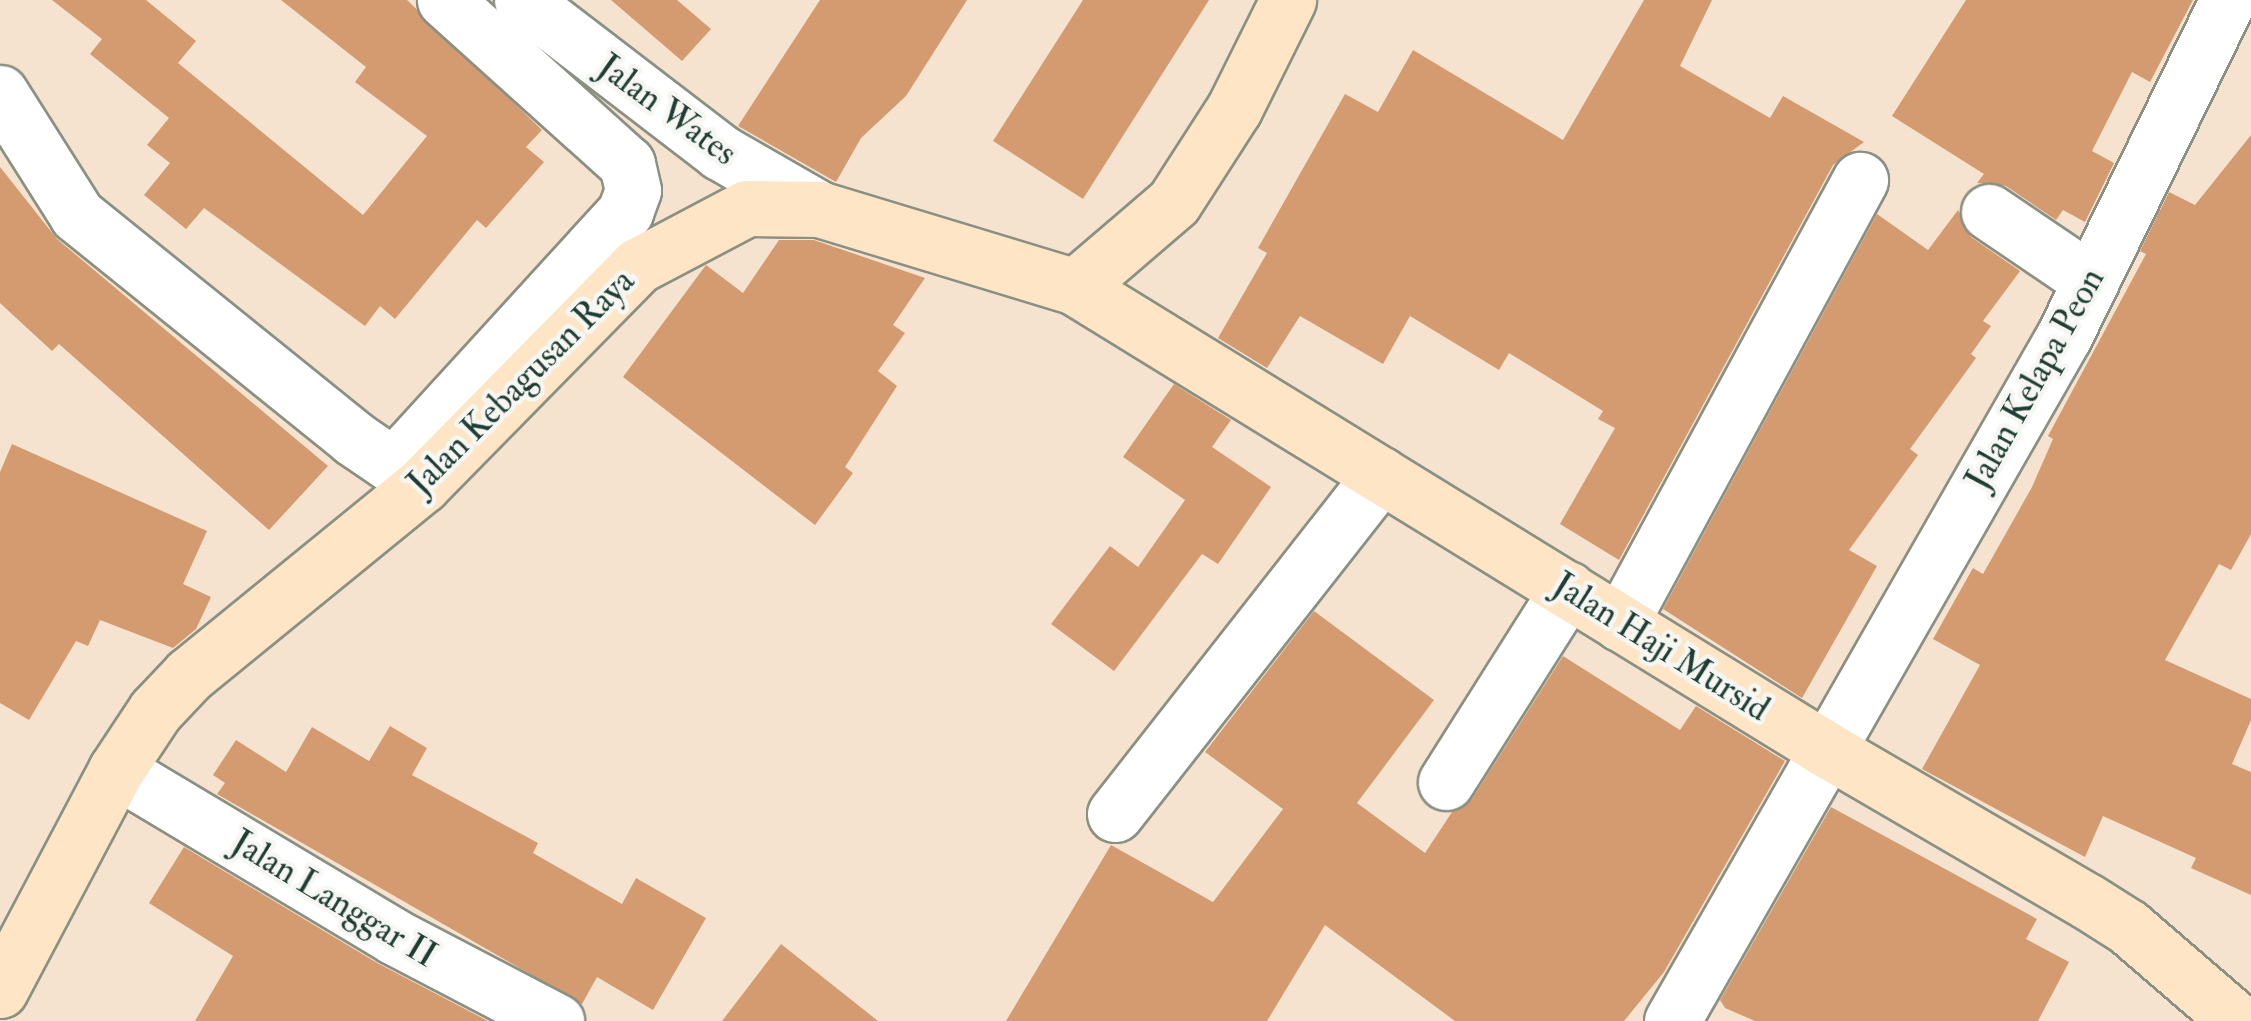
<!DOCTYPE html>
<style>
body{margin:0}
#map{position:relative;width:2251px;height:1021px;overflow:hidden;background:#f5e3cf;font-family:"IM FELL Double Pica",serif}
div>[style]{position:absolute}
.building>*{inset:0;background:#d49b71}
.roads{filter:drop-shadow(2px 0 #8a9082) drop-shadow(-2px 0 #8a9082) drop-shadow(0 2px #8a9082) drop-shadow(0 -2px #8a9082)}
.street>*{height:55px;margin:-27.5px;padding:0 27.5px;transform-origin:27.5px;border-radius:27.5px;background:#fff}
.secondary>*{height:55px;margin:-27.5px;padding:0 27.5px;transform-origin:27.5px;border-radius:27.5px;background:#fde5c5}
span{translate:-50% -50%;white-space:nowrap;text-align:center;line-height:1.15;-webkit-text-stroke:9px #f6f6f2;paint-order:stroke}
.street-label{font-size:35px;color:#1f3d34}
</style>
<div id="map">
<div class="building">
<i style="clip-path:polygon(52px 0,146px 0,196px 41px,178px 63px,363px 215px,427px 136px,355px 82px,366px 67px,281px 0,407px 0,542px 130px,526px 147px,544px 162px,486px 228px,477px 220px,395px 319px,380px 306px,365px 326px,204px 208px,186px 229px,144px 195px,170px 163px,147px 145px,169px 118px,90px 54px,102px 39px)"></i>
<i style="clip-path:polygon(611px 0,677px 0,711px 29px,682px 61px)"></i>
<i style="clip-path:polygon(820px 0,967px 0,906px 96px,861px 138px,836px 182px,738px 126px)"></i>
<i style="clip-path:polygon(1083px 0,1209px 0,1083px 199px,993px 141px)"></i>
<i style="clip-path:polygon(1644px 0,1712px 0,1680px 66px,1770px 118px,1783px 96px,1864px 142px,1833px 165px,1619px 560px,1560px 524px,1615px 428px,1598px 419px,1603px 411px,1509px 353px,1499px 370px,1410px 316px,1383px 364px,1300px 316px,1267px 368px,1218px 338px,1267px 253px,1258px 248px,1345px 94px,1378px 112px,1413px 50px,1563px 140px)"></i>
<i style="clip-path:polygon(1966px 0,2193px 0,2150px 82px,2132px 72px,2092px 151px,2114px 163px,2085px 222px,2063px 210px,2056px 220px,2006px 186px,1977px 183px,1984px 174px,1892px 116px)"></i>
<i style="clip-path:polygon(2251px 135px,2251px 534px,2231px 570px,2219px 564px,2165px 660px,2251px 699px,2251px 720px,2232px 764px,2251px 772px,2251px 895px,2191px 868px,2196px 858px,2103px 816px,2085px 857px,1922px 769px,1980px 665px,1933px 639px,1973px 568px,1983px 574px,2032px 487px,2053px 439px,2048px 436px,2146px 254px,2140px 251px,2169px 192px,2195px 205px)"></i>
<i style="clip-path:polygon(0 167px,57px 239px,328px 466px,269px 530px,59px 344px,52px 351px,0 303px)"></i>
<i style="clip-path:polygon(1958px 210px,1971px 237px,2020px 271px,1983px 321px,1991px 326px,1971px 354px,1976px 358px,1910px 449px,1918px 455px,1849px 550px,1877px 566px,1802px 698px,1663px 609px,1877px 214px,1928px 250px)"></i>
<i style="clip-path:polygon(779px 240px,814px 240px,925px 278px,893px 325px,905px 333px,878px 371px,897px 386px,845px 467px,853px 473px,815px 525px,623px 377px,706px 265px,743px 293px)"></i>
<i style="clip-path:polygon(1174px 384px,1231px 420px,1212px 447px,1271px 487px,1218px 564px,1202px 554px,1114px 671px,1051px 624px,1110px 546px,1138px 567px,1185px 500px,1123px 457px)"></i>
<i style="clip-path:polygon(12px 444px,207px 531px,183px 584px,211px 597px,196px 629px,173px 648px,100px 620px,88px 646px,76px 641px,29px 720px,0 703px,0 472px)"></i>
<i style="clip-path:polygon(1314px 611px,1434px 700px,1357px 803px,1425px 853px,1452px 812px,1472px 799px,1563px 656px,1680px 730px,1696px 706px,1785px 761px,1664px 972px,1624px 1021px,1455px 1021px,1325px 925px,1267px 1021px,1006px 1021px,1111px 845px,1213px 902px,1283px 809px,1205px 752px)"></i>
<i style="clip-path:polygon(390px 726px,427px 748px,412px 775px,538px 843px,533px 853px,622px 904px,636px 878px,706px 918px,653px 1010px,597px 977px,582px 1004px,217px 794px,225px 783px,213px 775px,236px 740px,286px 772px,312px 727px,369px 761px)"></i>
<i style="clip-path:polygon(1831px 807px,2037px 919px,2026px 939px,2069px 962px,2038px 1021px,1755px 1021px,1725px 1008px,1720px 1000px)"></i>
<i style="clip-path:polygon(184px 847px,379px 964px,488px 1021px,195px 1021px,233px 956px,149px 903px)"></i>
<i style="clip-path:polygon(781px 944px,878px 1021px,722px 1021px)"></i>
</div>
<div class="roads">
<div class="street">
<i style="left:522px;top:0;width:250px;rotate:37.5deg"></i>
<i style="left:720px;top:152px;width:114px;rotate:29.9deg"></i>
<i style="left:0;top:93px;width:144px;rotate:57.7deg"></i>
<i style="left:77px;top:215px;width:355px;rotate:38.9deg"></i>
<i style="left:353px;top:438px;width:83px;rotate:34.3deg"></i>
<i style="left:1989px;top:212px;width:123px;rotate:34.1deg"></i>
<i style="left:394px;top:465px;width:343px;rotate:-47.6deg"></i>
<i style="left:625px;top:212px;width:23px;rotate:-70deg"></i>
<i style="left:633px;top:190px;width:27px;rotate:-103deg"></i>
<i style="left:627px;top:164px;width:245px;rotate:-138deg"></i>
<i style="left:1620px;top:623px;width:504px;rotate:-61.55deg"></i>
<i style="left:116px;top:770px;width:325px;rotate:30.9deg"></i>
<i style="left:395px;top:937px;width:182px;rotate:27.6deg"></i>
<i style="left:1446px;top:782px;width:228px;rotate:-57.7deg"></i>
<i style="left:1115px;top:814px;width:431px;rotate:-51.9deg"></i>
<i style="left:1672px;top:1021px;width:789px;rotate:-60.22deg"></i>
<i style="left:2064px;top:336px;width:374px;rotate:-64deg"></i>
</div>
<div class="secondary">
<i style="left:1075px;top:287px;width:880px;rotate:31.61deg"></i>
<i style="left:1824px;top:748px;width:304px;rotate:30.2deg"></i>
<i style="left:2087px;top:901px;width:49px;rotate:32.4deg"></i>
<i style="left:2128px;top:927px;width:144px;rotate:40.8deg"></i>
<i style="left:0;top:990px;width:249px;rotate:-62.2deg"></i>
<i style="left:116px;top:770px;width:71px;rotate:-56.5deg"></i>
<i style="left:155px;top:711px;width:50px;rotate:-46.6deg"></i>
<i style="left:189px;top:675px;width:301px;rotate:-39.2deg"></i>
<i style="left:422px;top:485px;width:307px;rotate:-45.5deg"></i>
<i style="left:637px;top:266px;width:124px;rotate:-27.8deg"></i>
<i style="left:747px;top:208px;width:72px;rotate:0.8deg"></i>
<i style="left:819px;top:209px;width:268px;rotate:16.9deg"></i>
<i style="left:1075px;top:287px;width:130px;rotate:-40.6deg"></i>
<i style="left:1174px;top:202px;width:111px;rotate:-57.2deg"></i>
<i style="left:1234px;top:109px;width:122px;rotate:-63.6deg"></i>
</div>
</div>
<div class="street-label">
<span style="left:667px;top:110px;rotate:36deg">Jalan Wates</span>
<span style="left:2035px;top:379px;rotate:-61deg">Jalan Kelapa Peon</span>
<span style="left:521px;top:382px;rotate:-45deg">Jalan Kebagusan Raya</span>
<span style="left:1661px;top:647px;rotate:32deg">Jalan Haji Mursid</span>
<span style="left:334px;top:899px;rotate:31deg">Jalan Langgar II</span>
</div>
</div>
